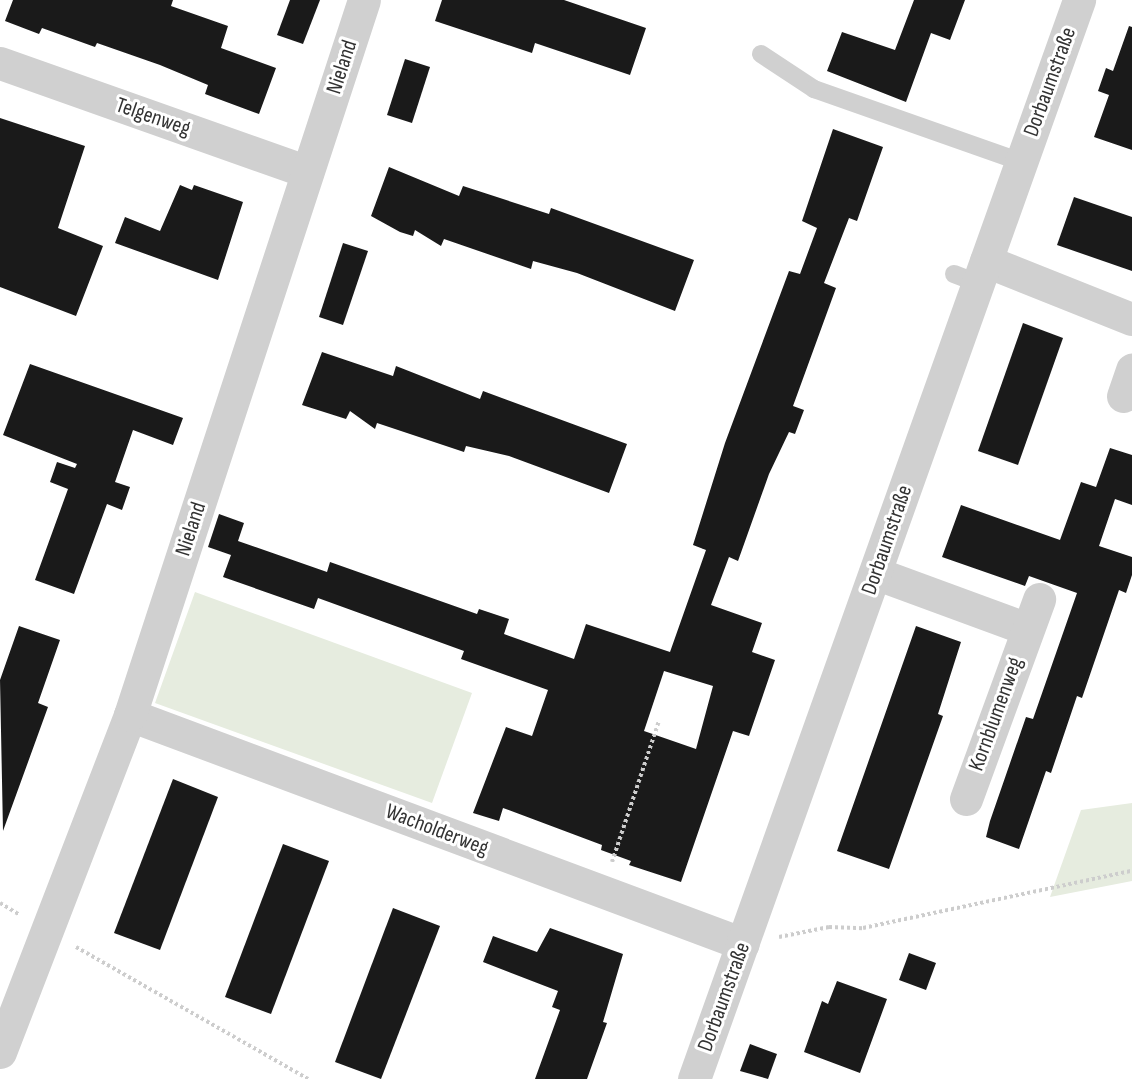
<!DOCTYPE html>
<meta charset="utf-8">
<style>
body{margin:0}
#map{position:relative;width:1132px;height:1079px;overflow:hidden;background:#fff;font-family:"Sofia Sans Condensed",sans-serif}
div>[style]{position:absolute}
.green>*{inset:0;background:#e6ecdf}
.building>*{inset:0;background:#1a1a1a}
.path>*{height:4px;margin-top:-2px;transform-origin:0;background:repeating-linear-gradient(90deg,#cdcdcd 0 3px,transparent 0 6px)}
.service>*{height:18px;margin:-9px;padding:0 9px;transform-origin:9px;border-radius:9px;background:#d0d0d0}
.minor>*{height:33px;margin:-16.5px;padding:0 16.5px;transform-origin:16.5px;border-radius:16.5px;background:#d0d0d0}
span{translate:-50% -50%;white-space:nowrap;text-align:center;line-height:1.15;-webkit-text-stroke:6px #fff;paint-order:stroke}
.street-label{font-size:22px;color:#333}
</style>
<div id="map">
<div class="green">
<i style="clip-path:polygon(195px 592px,472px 693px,432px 803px,155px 703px)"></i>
<i style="clip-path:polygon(1132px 803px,1132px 881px,1050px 897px,1081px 810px)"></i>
</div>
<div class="building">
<i style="clip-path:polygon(13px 0,173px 0,171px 6px,228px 26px,221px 48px,276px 68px,259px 114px,205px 94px,208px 85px,160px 65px,97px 43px,95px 47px,42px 28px,39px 34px,5px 21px)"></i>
<i style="clip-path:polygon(290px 0,320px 0,303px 44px,277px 35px)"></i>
<i style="clip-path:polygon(442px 0,564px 0,646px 28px,630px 75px,535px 43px,532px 53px,435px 21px)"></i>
<i style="clip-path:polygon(914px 0,965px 0,950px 40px,931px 33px,906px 102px,827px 71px,842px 32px,895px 50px)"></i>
<i style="clip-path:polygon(1129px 26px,1132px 27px,1132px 150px,1094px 137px,1109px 95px,1098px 91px,1106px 68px,1113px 71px)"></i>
<i style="clip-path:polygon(405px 59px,430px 67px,412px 123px,387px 115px)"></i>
<i style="clip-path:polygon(0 118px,85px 146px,58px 228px,103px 246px,76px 316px,0 287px)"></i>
<i style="clip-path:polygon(evenodd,833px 129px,883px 147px,857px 221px,849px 218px,824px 283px,836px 288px,793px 406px,804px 410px,795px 434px,789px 432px,769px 474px,738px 561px,729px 557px,711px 605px,762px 623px,752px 652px,775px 660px,749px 736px,733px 731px,681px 882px,629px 865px,631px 861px,601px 850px,602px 845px,503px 808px,499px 821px,473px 813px,506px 727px,532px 736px,548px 690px,461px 659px,464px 651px,318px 598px,314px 609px,223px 577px,231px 555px,208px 547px,219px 514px,244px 523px,238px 541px,327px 572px,330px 562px,477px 614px,479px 609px,509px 619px,504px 634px,574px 659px,586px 624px,670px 652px,706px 550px,693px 545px,725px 443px,789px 271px,800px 274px,817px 228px,802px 221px,833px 129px,664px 671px,713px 686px,696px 749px,644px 731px,664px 671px)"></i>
<i style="clip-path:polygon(389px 167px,459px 196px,463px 186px,549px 214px,551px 208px,694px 260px,675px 311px,577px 273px,533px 261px,531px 269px,444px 239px,441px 246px,415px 230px,413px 236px,400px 232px,371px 216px)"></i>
<i style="clip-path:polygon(180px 185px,192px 190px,194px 185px,243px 202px,218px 280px,115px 243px,125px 217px,160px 231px)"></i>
<i style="clip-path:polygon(1074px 197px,1132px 217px,1132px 271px,1057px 245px)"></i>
<i style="clip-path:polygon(343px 243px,368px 251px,343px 325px,319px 317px)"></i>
<i style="clip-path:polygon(1023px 323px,1063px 338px,1018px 465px,978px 451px)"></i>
<i style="clip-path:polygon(322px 352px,393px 376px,396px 366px,480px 399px,483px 391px,627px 444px,609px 493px,509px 456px,466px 446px,464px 452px,377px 423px,375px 429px,350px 411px,346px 419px,302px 405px)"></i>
<i style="clip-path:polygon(30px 364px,183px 418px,173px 445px,133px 430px,115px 482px,130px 487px,122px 510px,107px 504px,74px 594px,35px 580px,68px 489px,50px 482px,57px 462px,75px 468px,77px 464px,3px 435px)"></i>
<i style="clip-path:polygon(1110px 448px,1132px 455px,1132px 505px,1115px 499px,1099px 546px,1132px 557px,1132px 575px,1126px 593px,1119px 590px,1082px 698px,1077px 696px,1051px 773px,1046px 771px,1019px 849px,986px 837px,990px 821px,1026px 717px,1033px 719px,1077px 593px,1029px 576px,1025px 586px,942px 557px,961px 505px,1060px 540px,1081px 482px,1096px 487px)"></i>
<i style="clip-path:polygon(19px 626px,60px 640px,38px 703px,48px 707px,3px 831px,0 680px)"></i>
<i style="clip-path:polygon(916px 626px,961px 642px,938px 714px,943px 716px,889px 869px,837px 851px)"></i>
<i style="clip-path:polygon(173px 779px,218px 797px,160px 950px,114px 933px)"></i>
<i style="clip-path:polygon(283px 844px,329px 861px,271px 1014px,225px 997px)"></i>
<i style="clip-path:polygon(393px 908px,440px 926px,381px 1079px,335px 1062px)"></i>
<i style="clip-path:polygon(550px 928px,623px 954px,603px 1022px,607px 1023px,587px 1079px,535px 1079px,560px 1010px,552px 1007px,558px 991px,483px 962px,493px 936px,537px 952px)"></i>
<i style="clip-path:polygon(909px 953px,936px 963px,926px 990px,899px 980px)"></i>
<i style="clip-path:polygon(837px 981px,887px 999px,860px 1073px,804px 1052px,822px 1001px,828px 1004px)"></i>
<i style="clip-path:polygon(750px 1044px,777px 1054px,768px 1079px,740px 1071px)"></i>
</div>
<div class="path">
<i style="left:612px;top:862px;width:149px;rotate:-71.6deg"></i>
<i style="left:0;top:903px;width:23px;rotate:31deg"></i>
<i style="left:779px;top:937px;width:51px;rotate:-11.3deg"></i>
<i style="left:829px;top:927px;width:34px;rotate:2deg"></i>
<i style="left:863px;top:928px;width:275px;rotate:-12deg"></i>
<i style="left:76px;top:947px;width:267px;rotate:29.6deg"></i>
</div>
<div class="service">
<i style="left:761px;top:54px;width:64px;rotate:33.4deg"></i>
<i style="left:814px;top:89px;width:219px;rotate:19.4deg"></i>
<i style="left:954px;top:274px;width:26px;rotate:21deg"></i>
</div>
<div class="minor">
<i style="left:0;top:63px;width:326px;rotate:19.5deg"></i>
<i style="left:986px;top:261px;width:157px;rotate:21.7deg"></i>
<i style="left:1123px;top:396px;width:28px;rotate:-71deg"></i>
<i style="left:875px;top:573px;width:162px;rotate:20.2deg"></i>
<i style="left:130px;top:715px;width:654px;rotate:20.48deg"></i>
<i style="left:966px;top:799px;width:213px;rotate:-69.9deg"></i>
<i style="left:0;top:1052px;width:361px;rotate:-68.9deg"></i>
<i style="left:130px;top:715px;width:752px;rotate:-71.88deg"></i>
<i style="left:694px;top:1079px;width:1146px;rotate:-70.36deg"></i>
</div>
<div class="street-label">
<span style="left:342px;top:67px;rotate:-72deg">Nieland</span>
<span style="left:1050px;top:82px;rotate:-70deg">Dorbaumstraße</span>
<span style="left:153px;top:117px;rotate:19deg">Telgenweg</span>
<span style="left:191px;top:529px;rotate:-72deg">Nieland</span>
<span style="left:887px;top:540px;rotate:-71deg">Dorbaumstraße</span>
<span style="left:996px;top:714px;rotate:-70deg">Kornblumenweg</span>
<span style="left:437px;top:830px;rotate:21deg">Wacholderweg</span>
<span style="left:724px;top:997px;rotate:-70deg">Dorbaumstraße</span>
</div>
</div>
